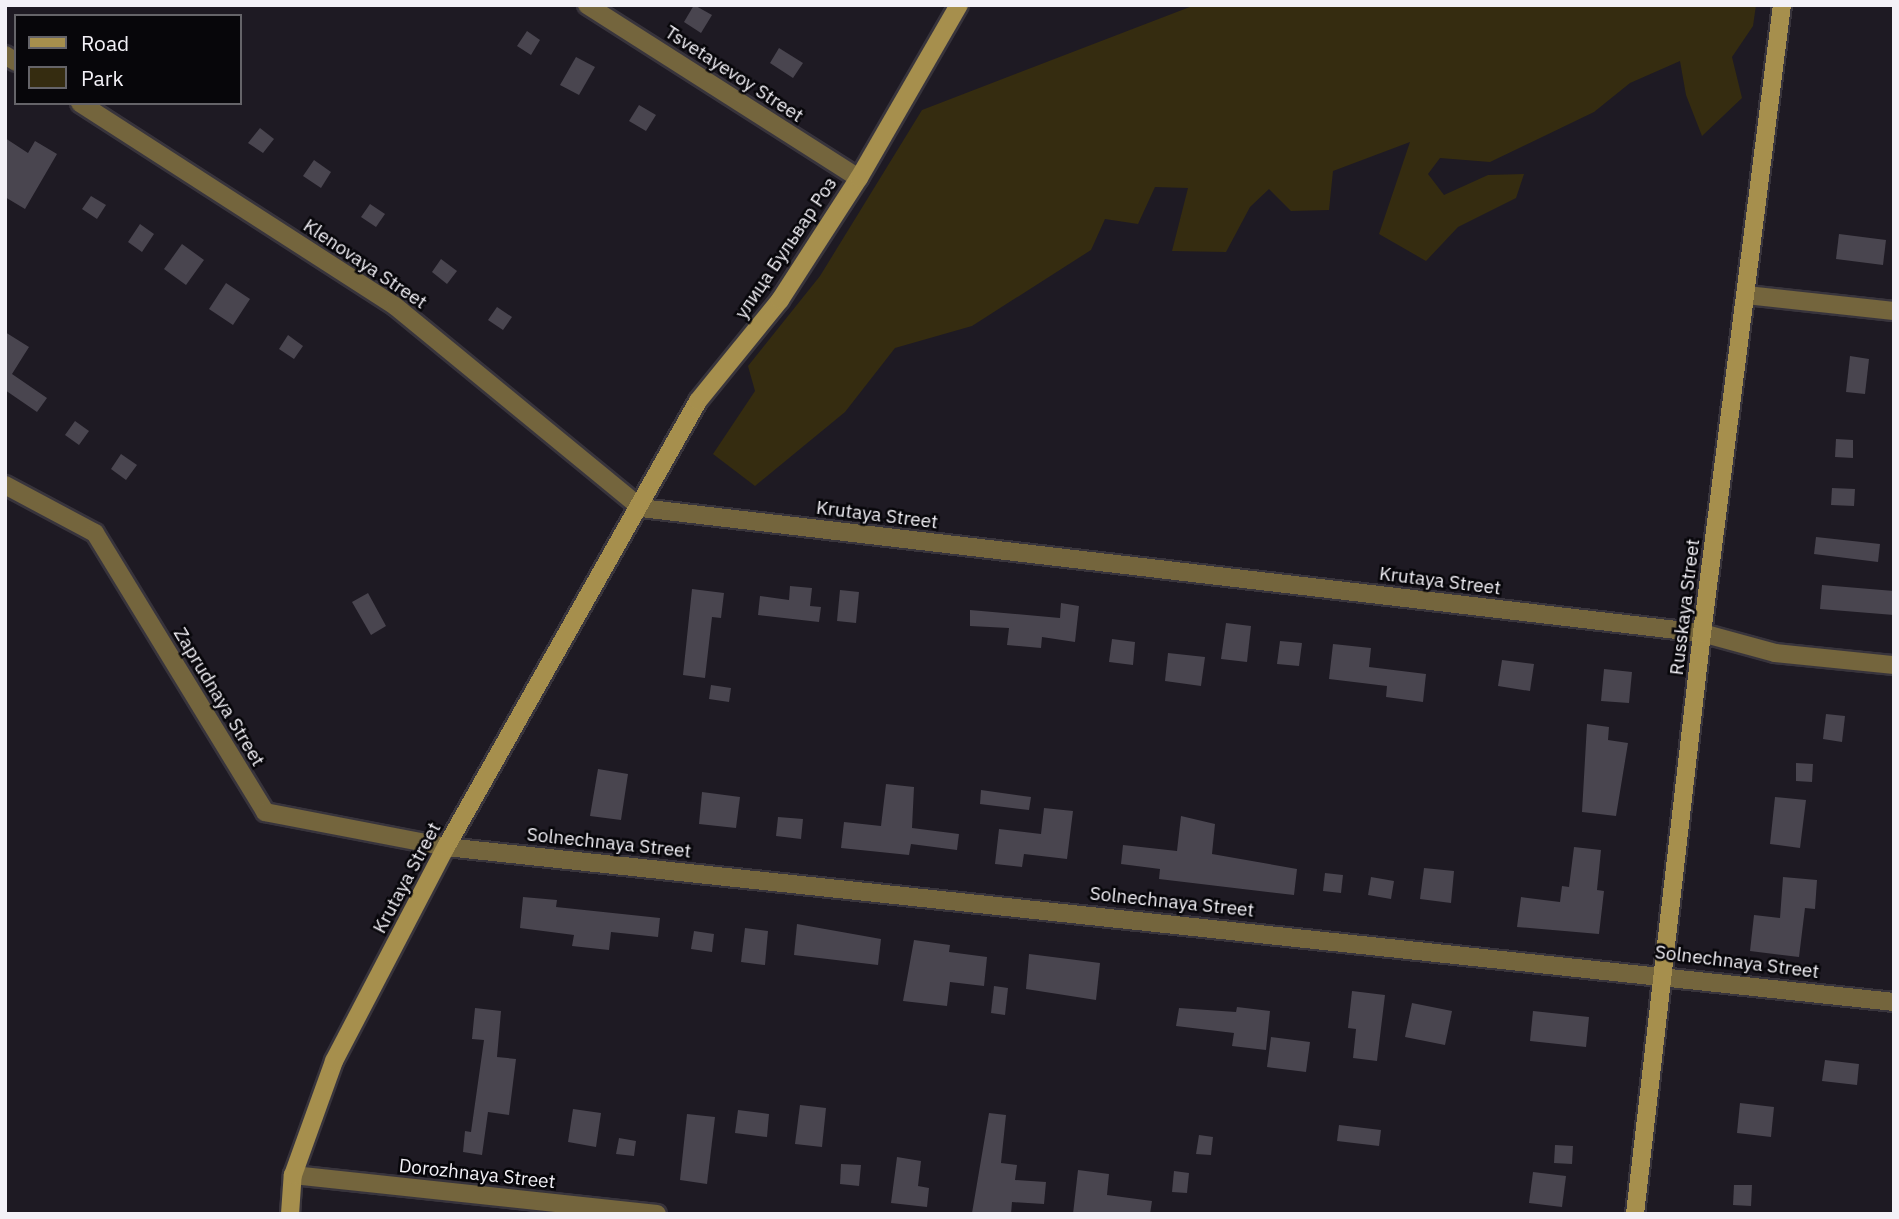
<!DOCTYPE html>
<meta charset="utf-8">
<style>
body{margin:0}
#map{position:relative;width:1899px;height:1219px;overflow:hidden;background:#1e1a23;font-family:"IBM Plex Sans",sans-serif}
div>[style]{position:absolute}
.green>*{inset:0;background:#352c10}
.building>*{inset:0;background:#49454f}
.roads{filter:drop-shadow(2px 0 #38343c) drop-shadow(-2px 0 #38343c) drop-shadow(0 2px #38343c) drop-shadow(0 -2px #38343c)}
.street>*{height:18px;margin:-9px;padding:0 9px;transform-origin:9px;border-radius:9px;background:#74653d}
.secondary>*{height:18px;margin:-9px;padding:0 9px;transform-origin:9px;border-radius:9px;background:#a68f4d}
span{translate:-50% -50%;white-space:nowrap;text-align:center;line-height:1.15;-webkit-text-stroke:5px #07060a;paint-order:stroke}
.street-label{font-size:19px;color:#f3f1f7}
.frame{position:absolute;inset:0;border:7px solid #f3f1f7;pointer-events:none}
.legend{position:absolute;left:14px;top:14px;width:228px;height:91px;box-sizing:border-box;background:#07060a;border:2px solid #656469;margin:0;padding:9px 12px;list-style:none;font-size:21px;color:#f3f1f7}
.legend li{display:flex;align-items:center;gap:14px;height:35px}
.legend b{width:35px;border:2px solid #656469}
</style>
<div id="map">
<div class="green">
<i style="clip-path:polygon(1195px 5px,1756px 5px,1753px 26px,1732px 57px,1742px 98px,1702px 136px,1686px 95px,1680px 61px,1630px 83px,1594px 112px,1490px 162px,1440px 158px,1428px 174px,1444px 195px,1488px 175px,1524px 174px,1516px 198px,1458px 227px,1426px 261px,1379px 234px,1410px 142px,1333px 171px,1329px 210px,1291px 211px,1269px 189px,1250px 207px,1226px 252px,1172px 251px,1188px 188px,1155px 187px,1138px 224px,1105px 219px,1091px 250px,972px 326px,895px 348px,845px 412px,755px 486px,713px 454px,755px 391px,748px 366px,820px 276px,922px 110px)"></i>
</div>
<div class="building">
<i style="clip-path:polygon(694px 5px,712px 15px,701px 33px,684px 22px)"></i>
<i style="clip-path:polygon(527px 31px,540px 40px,531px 55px,517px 46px)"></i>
<i style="clip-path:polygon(779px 48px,803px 63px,793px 78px,770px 63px)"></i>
<i style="clip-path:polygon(576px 57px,595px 67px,579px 95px,560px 85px)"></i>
<i style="clip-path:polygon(639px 105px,656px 115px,646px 131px,629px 121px)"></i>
<i style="clip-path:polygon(260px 128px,274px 139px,263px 153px,248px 143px)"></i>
<i style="clip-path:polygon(5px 138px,28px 153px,35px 141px,57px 154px,25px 209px,5px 197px)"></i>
<i style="clip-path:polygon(314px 160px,331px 172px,321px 188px,303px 176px)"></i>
<i style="clip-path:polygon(91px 196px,106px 205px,97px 219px,82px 209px)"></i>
<i style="clip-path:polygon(370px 204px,385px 214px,376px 227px,361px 217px)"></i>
<i style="clip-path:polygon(140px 224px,154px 234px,142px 252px,128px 242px)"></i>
<i style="clip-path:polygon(1839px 234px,1886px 240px,1883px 265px,1836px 259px)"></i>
<i style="clip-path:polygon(182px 244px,204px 260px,186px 285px,164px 269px)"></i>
<i style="clip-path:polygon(441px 259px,457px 271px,447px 284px,432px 272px)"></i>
<i style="clip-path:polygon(226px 283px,250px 299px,233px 325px,209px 309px)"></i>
<i style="clip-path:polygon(497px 307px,512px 317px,503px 330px,488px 320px)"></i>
<i style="clip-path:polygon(5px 332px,29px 347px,12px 374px,47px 398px,37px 412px,5px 390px)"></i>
<i style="clip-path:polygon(288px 335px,303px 346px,294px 359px,279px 349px)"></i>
<i style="clip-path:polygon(1850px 356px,1869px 359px,1865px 394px,1846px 392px)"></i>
<i style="clip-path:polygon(75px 421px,89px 431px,79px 445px,65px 435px)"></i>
<i style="clip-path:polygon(1836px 439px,1853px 440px,1853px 458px,1835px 457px)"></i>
<i style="clip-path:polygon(121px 454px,137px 465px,126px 480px,111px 469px)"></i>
<i style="clip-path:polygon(1832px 488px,1855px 489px,1854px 506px,1831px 505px)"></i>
<i style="clip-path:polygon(1816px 537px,1880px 544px,1878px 562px,1814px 554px)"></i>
<i style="clip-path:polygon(1822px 585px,1894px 591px,1894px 615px,1820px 609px)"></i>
<i style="clip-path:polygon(790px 586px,812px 588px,810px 606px,821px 607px,819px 622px,758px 615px,760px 596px,789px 600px)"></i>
<i style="clip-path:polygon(692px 589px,724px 593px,721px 618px,712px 617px,705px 678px,683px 675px)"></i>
<i style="clip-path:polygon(840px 590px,859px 592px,856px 623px,837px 621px)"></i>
<i style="clip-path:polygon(368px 593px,386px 626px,371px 635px,352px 602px)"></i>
<i style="clip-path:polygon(1061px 603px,1079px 606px,1075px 642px,1042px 637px,1041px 648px,1007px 645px,1009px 628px,970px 626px,970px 610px,1060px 618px)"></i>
<i style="clip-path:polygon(1226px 623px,1251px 626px,1247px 662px,1221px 659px)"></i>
<i style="clip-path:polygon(1112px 639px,1135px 642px,1133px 665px,1109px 662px)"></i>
<i style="clip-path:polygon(1280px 641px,1302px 643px,1299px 666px,1277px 664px)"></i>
<i style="clip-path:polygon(1333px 644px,1371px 648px,1369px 667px,1426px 674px,1423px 702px,1386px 697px,1387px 686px,1329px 679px)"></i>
<i style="clip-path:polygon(1168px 653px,1205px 657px,1201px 686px,1165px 681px)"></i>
<i style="clip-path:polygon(1502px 660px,1534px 664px,1530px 691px,1498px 686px)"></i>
<i style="clip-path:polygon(1604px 669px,1632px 672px,1629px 703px,1601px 701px)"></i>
<i style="clip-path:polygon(711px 685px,731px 688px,729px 702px,709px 699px)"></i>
<i style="clip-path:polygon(1826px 714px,1845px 716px,1842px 742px,1823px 739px)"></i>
<i style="clip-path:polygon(1587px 724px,1609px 727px,1608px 740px,1628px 743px,1616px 816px,1582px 812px)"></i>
<i style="clip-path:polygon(1796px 763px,1813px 764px,1812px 782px,1796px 781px)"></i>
<i style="clip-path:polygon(598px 769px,628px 774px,621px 820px,590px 816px)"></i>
<i style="clip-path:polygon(886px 784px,914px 787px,912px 828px,959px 834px,957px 850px,911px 844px,909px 855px,841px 848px,844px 822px,881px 826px)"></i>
<i style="clip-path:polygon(981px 790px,1031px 797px,1029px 810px,980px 804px)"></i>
<i style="clip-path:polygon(702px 792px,740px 797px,736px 828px,699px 824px)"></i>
<i style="clip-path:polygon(1775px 797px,1806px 800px,1800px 848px,1770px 844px)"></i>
<i style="clip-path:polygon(1044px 808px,1073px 811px,1067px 859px,1024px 854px,1022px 867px,995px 864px,999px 829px,1041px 834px)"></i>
<i style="clip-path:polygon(1181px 816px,1215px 824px,1212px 854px,1297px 869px,1294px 895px,1159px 879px,1160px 869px,1121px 864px,1123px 845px,1177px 851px)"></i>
<i style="clip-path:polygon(778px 817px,803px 819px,801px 839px,776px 836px)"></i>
<i style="clip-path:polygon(1574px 847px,1601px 850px,1597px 890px,1604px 891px,1599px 934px,1517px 927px,1521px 897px,1560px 902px,1562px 886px,1569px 887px)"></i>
<i style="clip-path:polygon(1424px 868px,1454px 871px,1451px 903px,1420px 899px)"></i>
<i style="clip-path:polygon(1325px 873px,1343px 875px,1341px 893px,1323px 891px)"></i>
<i style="clip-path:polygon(1371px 877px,1394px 881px,1391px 899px,1368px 895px)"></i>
<i style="clip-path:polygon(1783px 877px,1817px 880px,1815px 909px,1805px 908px,1799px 957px,1750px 951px,1754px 915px,1780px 918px)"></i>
<i style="clip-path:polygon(523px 897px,557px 900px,556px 907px,660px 918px,658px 937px,611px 932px,609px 950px,572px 946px,574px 935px,520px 928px)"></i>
<i style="clip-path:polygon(797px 924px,881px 939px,878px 965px,794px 955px)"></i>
<i style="clip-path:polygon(745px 928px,768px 931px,765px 965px,741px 962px)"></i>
<i style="clip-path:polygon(694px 931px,714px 934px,712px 952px,691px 949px)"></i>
<i style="clip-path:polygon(914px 940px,950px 945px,949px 952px,987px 957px,984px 986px,950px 982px,947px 1006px,903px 1001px)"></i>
<i style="clip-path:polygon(1029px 954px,1100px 963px,1096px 1000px,1026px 989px)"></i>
<i style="clip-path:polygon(994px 986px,1008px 988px,1005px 1015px,991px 1013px)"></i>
<i style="clip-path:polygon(1352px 991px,1385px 995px,1377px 1061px,1353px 1058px,1356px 1029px,1348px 1028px)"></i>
<i style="clip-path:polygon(1412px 1003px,1452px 1011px,1445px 1045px,1405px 1037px)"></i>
<i style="clip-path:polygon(1237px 1007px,1270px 1011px,1266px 1050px,1232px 1046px,1234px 1033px,1176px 1026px,1179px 1008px,1236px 1012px)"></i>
<i style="clip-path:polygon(475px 1008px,501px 1011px,497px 1057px,516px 1059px,509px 1115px,488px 1112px,482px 1155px,463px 1152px,465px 1131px,471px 1132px,484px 1040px,472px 1039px)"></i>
<i style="clip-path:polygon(1533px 1011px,1589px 1017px,1586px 1047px,1530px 1041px)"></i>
<i style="clip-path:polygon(1271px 1037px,1310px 1042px,1306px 1072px,1267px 1067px)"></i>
<i style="clip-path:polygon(1825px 1060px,1859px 1064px,1857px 1085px,1822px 1081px)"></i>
<i style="clip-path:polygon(1740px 1103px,1774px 1107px,1771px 1137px,1737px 1133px)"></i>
<i style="clip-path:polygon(800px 1105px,826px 1108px,822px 1147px,795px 1144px)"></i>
<i style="clip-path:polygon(573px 1109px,601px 1113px,596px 1147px,568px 1142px)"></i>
<i style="clip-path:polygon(738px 1110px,769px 1114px,767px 1137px,735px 1133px)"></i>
<i style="clip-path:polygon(989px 1113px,1006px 1115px,1001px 1163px,1017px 1165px,1015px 1180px,1046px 1182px,1044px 1204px,1012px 1202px,1011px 1214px,972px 1213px)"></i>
<i style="clip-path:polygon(687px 1114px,715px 1117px,707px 1184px,680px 1180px)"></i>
<i style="clip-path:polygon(1339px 1125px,1381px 1130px,1379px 1146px,1337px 1141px)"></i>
<i style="clip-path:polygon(1199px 1135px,1213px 1137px,1211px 1155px,1196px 1154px)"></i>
<i style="clip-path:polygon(619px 1138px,636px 1141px,634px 1156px,616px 1154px)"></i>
<i style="clip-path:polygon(1555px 1145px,1573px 1146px,1572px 1164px,1554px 1163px)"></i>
<i style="clip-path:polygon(897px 1157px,921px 1161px,918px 1186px,929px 1188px,927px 1207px,891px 1203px)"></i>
<i style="clip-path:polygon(841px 1164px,861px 1165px,859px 1186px,840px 1184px)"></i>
<i style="clip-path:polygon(1078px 1170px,1109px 1174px,1107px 1195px,1152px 1201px,1150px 1214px,1073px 1214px)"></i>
<i style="clip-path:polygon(1174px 1171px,1189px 1173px,1187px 1193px,1172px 1192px)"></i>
<i style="clip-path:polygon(1533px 1172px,1566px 1176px,1562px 1207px,1529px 1203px)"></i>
<i style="clip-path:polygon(1734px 1185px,1752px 1185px,1751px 1206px,1733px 1205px)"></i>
</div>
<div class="roads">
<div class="street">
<i style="left:587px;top:5px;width:322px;rotate:32.5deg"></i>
<i style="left:5px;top:55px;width:13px;rotate:32deg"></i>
<i style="left:80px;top:103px;width:375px;rotate:32.8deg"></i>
<i style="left:395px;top:306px;width:318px;rotate:39.4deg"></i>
<i style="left:641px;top:508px;width:1068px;rotate:6.72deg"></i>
<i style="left:1702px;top:633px;width:76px;rotate:15.3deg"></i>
<i style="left:1775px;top:653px;width:120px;rotate:5.8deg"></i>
<i style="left:1746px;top:295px;width:149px;rotate:6.2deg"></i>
<i style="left:5px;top:485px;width:102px;rotate:28.1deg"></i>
<i style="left:95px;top:533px;width:327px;rotate:58.6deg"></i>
<i style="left:265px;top:812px;width:184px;rotate:10.9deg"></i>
<i style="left:446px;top:847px;width:1456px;rotate:6.11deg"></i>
<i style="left:293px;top:1175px;width:366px;rotate:6.1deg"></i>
</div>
<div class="secondary">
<i style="left:290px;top:1214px;width:39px;rotate:-86deg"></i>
<i style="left:293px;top:1175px;width:121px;rotate:-70.2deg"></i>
<i style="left:334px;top:1061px;width:242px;rotate:-62.4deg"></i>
<i style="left:446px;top:847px;width:512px;rotate:-60.53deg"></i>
<i style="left:698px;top:401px;width:130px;rotate:-50.9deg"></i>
<i style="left:780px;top:300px;width:145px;rotate:-57.1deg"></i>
<i style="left:859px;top:178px;width:200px;rotate:-60deg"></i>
<i style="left:1635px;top:1214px;width:585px;rotate:-83.42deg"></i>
<i style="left:1702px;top:633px;width:633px;rotate:-82.74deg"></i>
</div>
</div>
<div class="street-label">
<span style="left:734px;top:74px;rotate:33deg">Tsvetayevoy Street</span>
<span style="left:786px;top:248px;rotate:-56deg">улица Бульвар Роз</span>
<span style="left:365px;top:264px;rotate:34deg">Klenovaya Street</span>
<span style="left:877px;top:515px;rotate:7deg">Krutaya Street</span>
<span style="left:1440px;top:581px;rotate:7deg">Krutaya Street</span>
<span style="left:1685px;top:607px;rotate:-83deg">Russkaya Street</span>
<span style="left:219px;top:697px;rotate:59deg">Zaprudnaya Street</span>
<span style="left:609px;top:843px;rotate:6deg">Solnechnaya Street</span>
<span style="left:407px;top:878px;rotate:-62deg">Krutaya Street</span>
<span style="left:1172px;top:902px;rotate:6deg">Solnechnaya Street</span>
<span style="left:1737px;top:962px;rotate:7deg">Solnechnaya Street</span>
<span style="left:477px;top:1174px;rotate:6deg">Dorozhnaya Street</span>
</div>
<div class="frame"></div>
<ul class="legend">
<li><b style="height:9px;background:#a68f4d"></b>Road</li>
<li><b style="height:19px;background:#352c10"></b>Park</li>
</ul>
</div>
